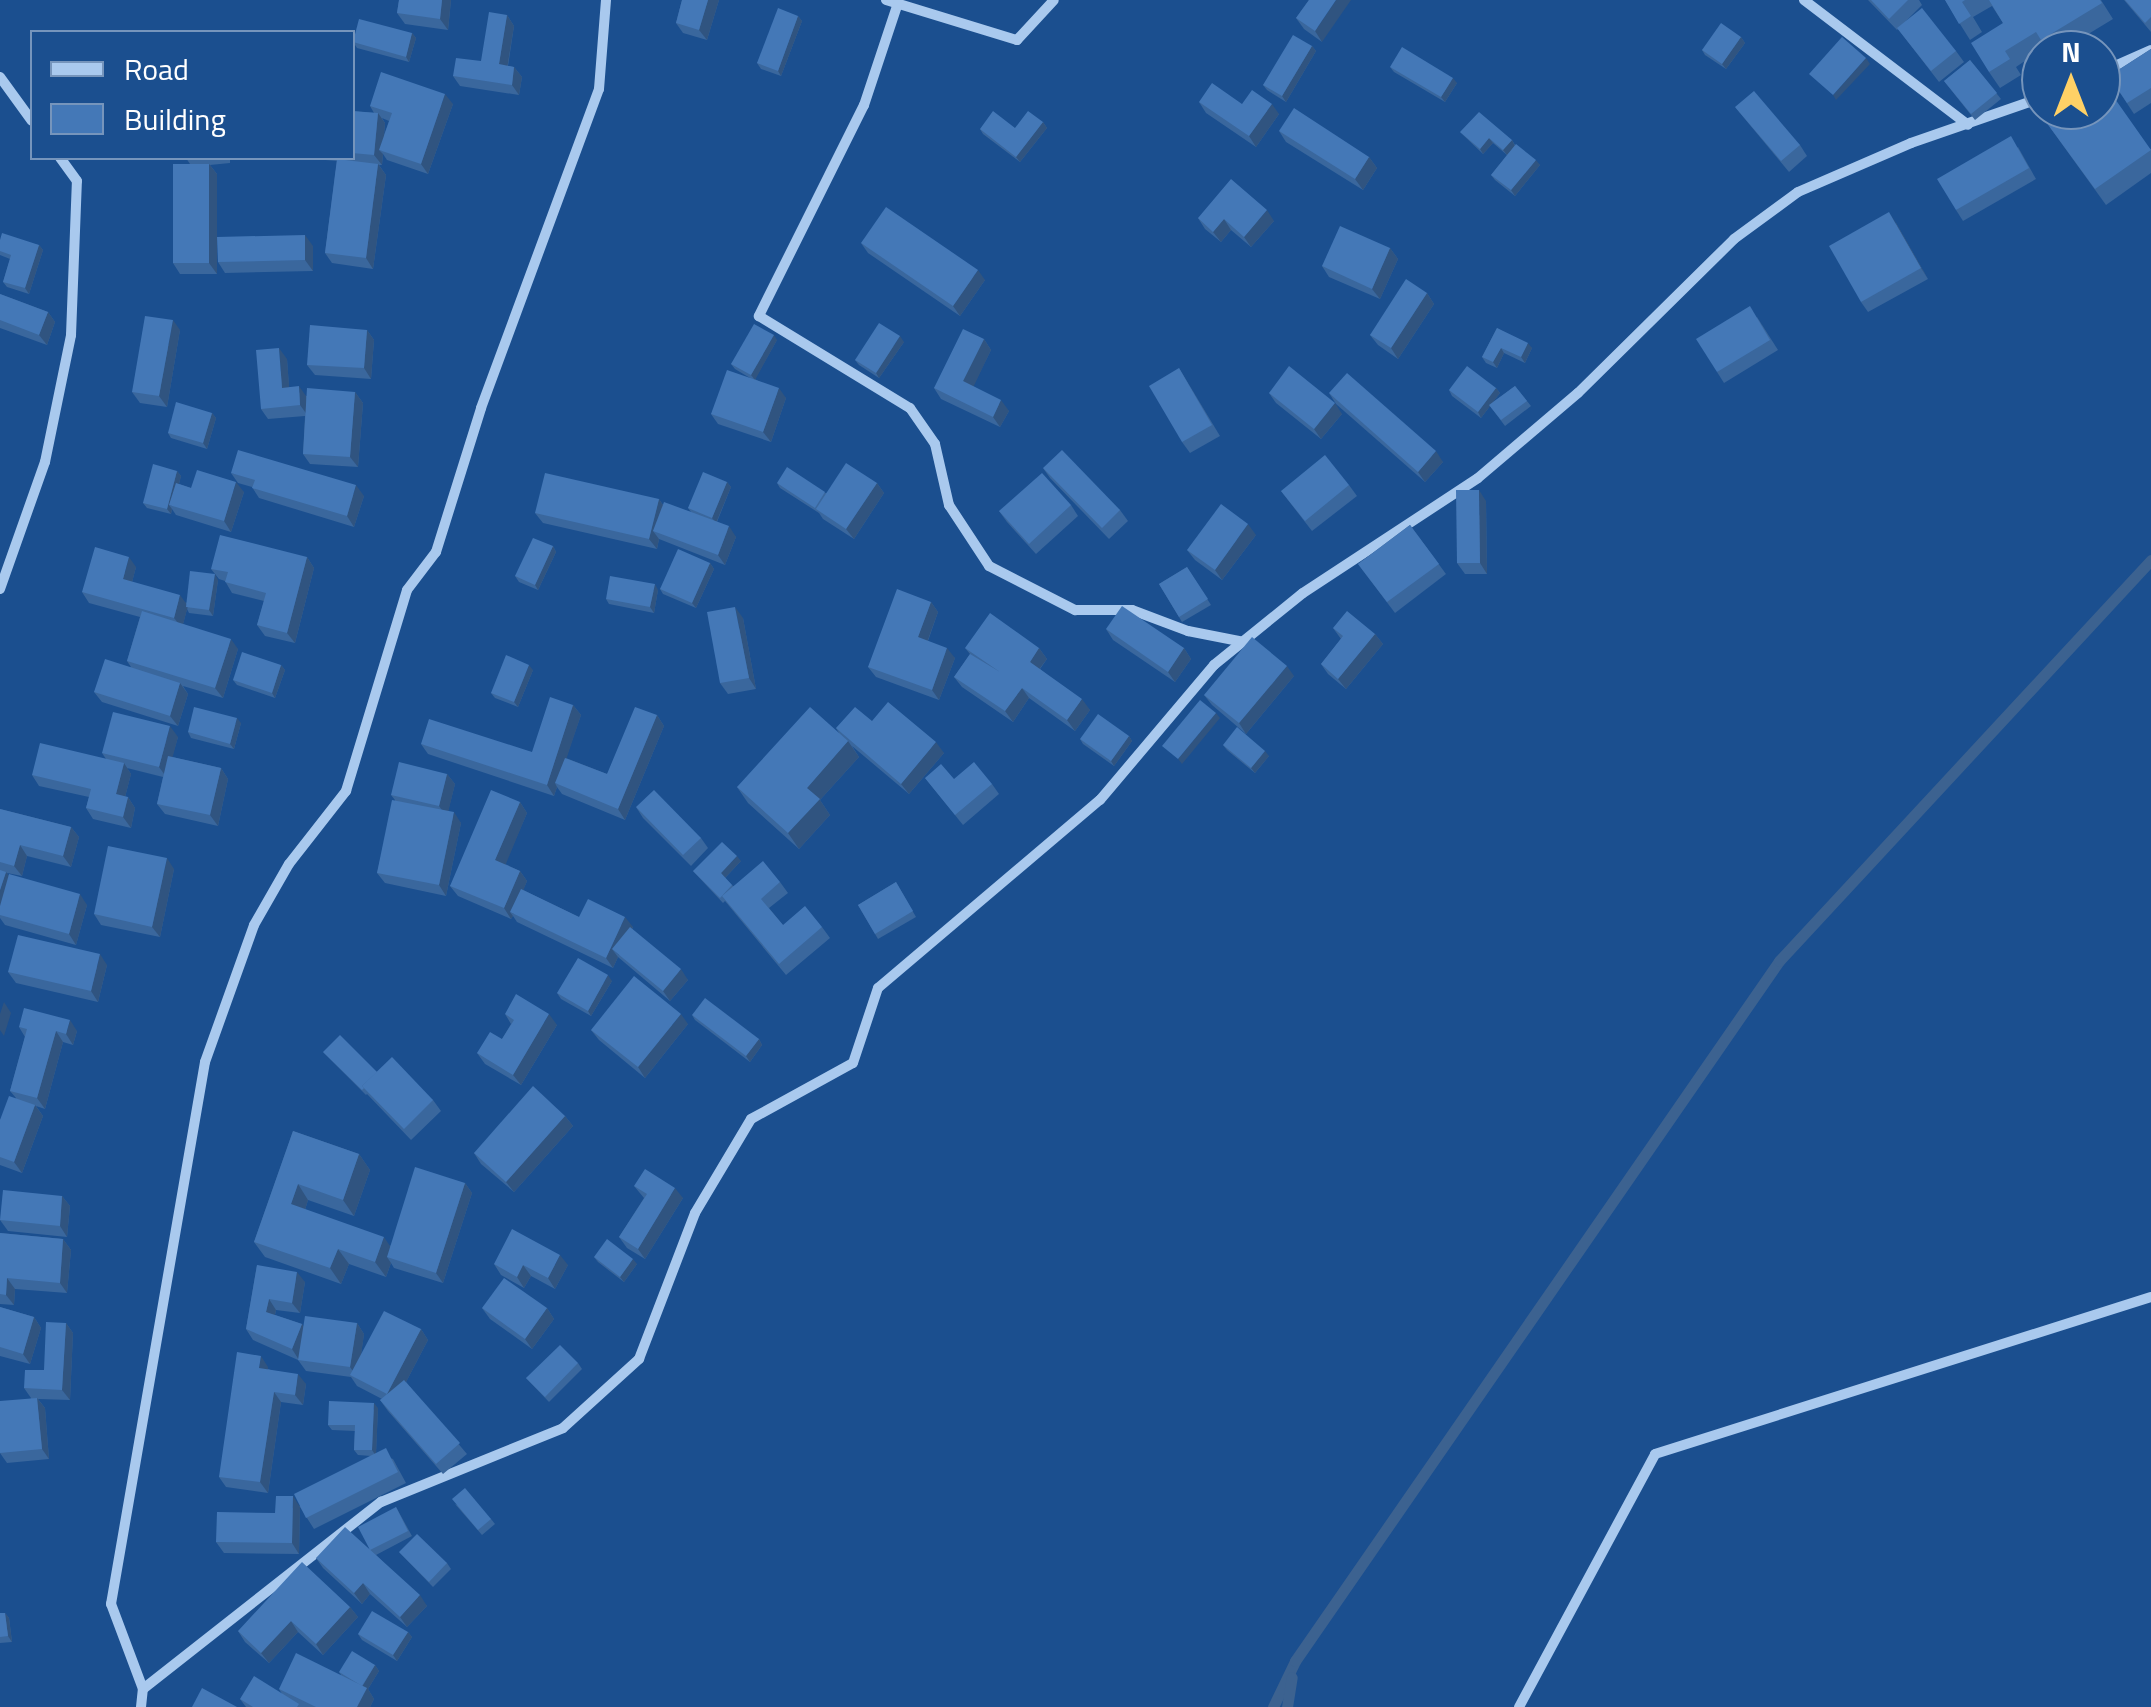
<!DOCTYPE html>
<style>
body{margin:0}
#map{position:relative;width:2151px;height:1707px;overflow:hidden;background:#1b4f8f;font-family:"Titillium Web",sans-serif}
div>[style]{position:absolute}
.stream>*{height:11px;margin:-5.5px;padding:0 5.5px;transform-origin:5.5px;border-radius:5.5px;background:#3c6290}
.minor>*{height:10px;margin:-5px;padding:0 5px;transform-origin:5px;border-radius:5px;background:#a9c9ee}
.wall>*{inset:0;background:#3a679d}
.shaded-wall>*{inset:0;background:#305480}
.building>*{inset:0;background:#4478b7}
span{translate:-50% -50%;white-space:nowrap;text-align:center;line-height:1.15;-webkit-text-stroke:8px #1b4f8f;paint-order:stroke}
.legend{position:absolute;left:30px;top:30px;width:325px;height:130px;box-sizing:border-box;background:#1b4f8f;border:2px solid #7695bc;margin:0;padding:12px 18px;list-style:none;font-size:30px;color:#fff}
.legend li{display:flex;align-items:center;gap:20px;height:50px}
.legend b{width:50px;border:2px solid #7695bc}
.north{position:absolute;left:2021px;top:30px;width:100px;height:100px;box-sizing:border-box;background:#1b4f8f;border:2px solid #7695bc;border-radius:50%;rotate:0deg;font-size:28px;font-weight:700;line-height:40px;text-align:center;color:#fff}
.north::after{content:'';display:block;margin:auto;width:35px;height:45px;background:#ffd166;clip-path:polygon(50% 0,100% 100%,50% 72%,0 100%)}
</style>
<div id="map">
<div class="stream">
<i style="left:1273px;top:1707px;width:51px;rotate:-64.4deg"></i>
<i style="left:1295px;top:1661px;width:851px;rotate:-55.34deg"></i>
<i style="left:1779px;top:961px;width:547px;rotate:-47.15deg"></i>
<i style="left:1287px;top:1707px;width:30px;rotate:-81deg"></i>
</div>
<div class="minor">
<i style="left:886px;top:0;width:137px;rotate:17deg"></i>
<i style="left:1017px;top:40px;width:54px;rotate:-47.2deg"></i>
<i style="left:1804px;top:0;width:206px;rotate:37.3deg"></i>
<i style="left:898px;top:3px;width:108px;rotate:108.4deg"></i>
<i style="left:864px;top:105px;width:236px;rotate:116.5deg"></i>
<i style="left:759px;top:316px;width:177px;rotate:31.4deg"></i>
<i style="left:910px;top:408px;width:44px;rotate:55.2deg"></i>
<i style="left:935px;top:444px;width:63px;rotate:77.1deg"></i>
<i style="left:949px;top:505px;width:73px;rotate:56.7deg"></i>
<i style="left:989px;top:566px;width:97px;rotate:27.1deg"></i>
<i style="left:1075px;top:610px;width:57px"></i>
<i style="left:1132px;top:610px;width:60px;rotate:20.6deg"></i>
<i style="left:1188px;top:631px;width:57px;rotate:11.1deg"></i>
<i style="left:2101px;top:72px;width:55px;rotate:-23.7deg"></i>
<i style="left:0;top:77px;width:54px;rotate:54deg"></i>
<i style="left:0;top:589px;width:135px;rotate:-70.5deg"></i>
<i style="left:45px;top:462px;width:130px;rotate:-78.4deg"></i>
<i style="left:71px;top:335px;width:154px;rotate:-87.8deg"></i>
<i style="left:77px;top:181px;width:29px;rotate:-126deg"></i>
<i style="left:143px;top:1689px;width:303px;rotate:-38.2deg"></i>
<i style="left:381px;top:1502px;width:196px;rotate:-22.1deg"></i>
<i style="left:563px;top:1428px;width:103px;rotate:-42.2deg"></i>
<i style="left:639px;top:1359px;width:156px;rotate:-69deg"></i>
<i style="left:695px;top:1213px;width:109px;rotate:-59.2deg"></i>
<i style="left:751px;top:1119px;width:116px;rotate:-28.8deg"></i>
<i style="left:853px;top:1063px;width:79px;rotate:-71.6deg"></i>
<i style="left:878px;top:988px;width:291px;rotate:-40.3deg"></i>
<i style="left:1100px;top:800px;width:177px;rotate:-49.8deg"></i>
<i style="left:1214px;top:665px;width:114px;rotate:-39deg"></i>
<i style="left:1303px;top:593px;width:209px;rotate:-33.3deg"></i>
<i style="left:1478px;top:478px;width:131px;rotate:-40.4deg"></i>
<i style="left:1578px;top:393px;width:219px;rotate:-44.6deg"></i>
<i style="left:1734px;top:239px;width:79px;rotate:-36.3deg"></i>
<i style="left:1798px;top:192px;width:123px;rotate:-23.4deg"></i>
<i style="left:1911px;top:143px;width:138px;rotate:-19.1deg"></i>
<i style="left:141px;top:1707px;width:18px;rotate:-84deg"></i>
<i style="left:143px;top:1689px;width:91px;rotate:-110.6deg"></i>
<i style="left:111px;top:1604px;width:550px;rotate:-80.16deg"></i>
<i style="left:205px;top:1062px;width:145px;rotate:-70.3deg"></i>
<i style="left:254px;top:925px;width:70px;rotate:-60.2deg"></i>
<i style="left:289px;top:864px;width:93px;rotate:-52deg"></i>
<i style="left:346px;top:791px;width:210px;rotate:-73.1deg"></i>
<i style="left:407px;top:590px;width:48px;rotate:-52.7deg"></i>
<i style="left:436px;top:552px;width:151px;rotate:-72.6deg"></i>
<i style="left:481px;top:408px;width:340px;rotate:-69.7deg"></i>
<i style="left:599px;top:89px;width:89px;rotate:-85.5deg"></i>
<i style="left:1519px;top:1707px;width:287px;rotate:-61.7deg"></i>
<i style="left:1655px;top:1454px;width:520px;rotate:-17.56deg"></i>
</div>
<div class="wall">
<i style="clip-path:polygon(399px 0,451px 0,448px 30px,405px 24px,397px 13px)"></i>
<i style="clip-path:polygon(682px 0,719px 0,707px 40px,683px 33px,676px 23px)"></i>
<i style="clip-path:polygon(1309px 0,1322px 42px,1304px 29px,1296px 18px)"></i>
<i style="clip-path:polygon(1868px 0,1919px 0,1922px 5px,1906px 21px,1956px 51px,1964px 62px,1939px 82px,1898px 29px,1897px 30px)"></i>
<i style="clip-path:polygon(1945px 0,2101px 0,2113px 19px,2062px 50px,2048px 50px,2047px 48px,2041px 50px,2016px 67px,2021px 75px,2000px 88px,1989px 72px,2003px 23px,1992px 6px,1973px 17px,1982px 32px,1970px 40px)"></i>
<i style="clip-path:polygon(2124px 0,2151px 0,2151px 32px)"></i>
<i style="clip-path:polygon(507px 15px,514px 26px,508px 66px,514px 67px,522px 77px,519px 95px,460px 86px,453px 76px,481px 61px)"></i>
<i style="clip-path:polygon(798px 16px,802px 21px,781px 76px,761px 69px,757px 63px)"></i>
<i style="clip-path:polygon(412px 33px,416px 38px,409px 62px,357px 48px,353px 42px)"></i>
<i style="clip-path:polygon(1741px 37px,1745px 43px,1726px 69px,1705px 55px,1702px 50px)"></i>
<i style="clip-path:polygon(1312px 46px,1316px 51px,1286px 102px,1267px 90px,1263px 85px)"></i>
<i style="clip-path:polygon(2151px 49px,2151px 103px,2134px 114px,2109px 76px)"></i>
<i style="clip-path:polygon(1970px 60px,2001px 99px,1975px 120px,1944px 81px)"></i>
<i style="clip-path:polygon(1390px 67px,1457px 83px,1445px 102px,1394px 72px)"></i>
<i style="clip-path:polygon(1199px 102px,1242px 104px,1279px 114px,1256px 147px,1206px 113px)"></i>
<i style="clip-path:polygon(evenodd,453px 104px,428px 174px,387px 160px,383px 154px,382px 165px,379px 165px,386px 175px,373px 269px,332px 263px,325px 253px,337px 161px,302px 158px,352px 158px,352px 111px,374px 113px,370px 106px,453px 104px,382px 118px,389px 121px,384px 135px,385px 123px,382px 118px)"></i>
<i style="clip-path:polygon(1735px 107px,1800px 145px,1807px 156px,1789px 172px)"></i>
<i style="clip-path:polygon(2041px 115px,2151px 149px,2151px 173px,2106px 205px)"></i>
<i style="clip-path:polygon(1043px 122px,1047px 128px,1020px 162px,983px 134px,980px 129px,1015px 128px)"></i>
<i style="clip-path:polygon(1279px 131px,1369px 157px,1377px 168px,1363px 190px,1286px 142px)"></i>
<i style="clip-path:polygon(1460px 132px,1512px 140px,1515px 145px,1540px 165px,1515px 196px,1495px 180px,1491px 175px,1507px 155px,1493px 143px,1483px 154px)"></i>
<i style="clip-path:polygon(2018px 147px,2036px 179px,1963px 221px,1956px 210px)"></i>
<i style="clip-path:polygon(186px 158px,230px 158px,230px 163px,210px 165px,217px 174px,217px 274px,180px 274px,173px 263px,190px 164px)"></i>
<i style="clip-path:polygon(1198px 218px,1274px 221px,1251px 247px,1231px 230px,1221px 242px,1205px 229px)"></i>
<i style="clip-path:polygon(1896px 223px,1928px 279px,1868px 312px,1861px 302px)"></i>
<i style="clip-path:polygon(0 240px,39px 245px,43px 250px,29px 294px,7px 287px,3px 282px,10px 259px,0 255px)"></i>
<i style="clip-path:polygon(861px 243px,985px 280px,960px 316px,868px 253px)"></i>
<i style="clip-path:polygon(313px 246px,313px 271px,225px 273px,218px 262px)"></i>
<i style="clip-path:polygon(1390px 248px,1398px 259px,1380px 299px,1329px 277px,1322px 266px)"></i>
<i style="clip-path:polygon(1427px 293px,1434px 304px,1398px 359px,1378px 345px,1370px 335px)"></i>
<i style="clip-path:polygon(0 294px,48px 312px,55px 322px,47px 345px,0 328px)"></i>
<i style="clip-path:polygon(1757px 317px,1778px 350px,1724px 383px,1717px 372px)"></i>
<i style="clip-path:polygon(1497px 328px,1532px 348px,1525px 363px,1504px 353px,1497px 368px,1486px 363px,1482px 357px)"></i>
<i style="clip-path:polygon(180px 330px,167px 407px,140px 403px,132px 392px)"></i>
<i style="clip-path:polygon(367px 330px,374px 340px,371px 379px,315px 375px,307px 365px)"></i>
<i style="clip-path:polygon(984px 339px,991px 350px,973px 386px,1009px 411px,1000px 427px,941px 399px,934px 388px)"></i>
<i style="clip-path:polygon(777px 340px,755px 379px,786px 398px,771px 442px,718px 424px,711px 414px,750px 378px,735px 369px,731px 364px)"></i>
<i style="clip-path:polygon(904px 342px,879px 378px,859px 365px,855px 360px)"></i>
<i style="clip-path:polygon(287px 359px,289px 387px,306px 396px,355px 392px,363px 403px,358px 467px,310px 464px,303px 454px,305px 416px,268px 419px,261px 409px)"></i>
<i style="clip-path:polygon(1179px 368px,1220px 436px,1190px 453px,1182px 442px)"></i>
<i style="clip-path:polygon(1515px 386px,1531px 406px,1505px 426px,1490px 406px,1481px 418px,1452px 396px,1449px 390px,1496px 388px,1500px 393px,1492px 403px)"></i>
<i style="clip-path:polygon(1269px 393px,1342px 414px,1321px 439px,1276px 403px)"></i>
<i style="clip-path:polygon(1329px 393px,1443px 462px,1425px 482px,1336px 404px)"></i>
<i style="clip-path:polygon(212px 413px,216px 418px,207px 449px,171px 438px,168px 433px)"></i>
<i style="clip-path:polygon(1043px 468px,1120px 510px,1128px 521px,1109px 539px,1050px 478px)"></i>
<i style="clip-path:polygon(177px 471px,181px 476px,179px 484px,191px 488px,244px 492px,231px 532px,176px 515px,172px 509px,171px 514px,147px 508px,143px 503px)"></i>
<i style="clip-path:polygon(231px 473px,364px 496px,354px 527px,259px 498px,252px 487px,238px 483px)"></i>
<i style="clip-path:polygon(727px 482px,731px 487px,717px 522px,736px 537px,725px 565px,659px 539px,657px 549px,543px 523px,535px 513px,659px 499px,663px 505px,691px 512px,688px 508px)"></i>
<i style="clip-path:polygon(777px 483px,826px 493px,877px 483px,884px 493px,854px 539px,823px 519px,819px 513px,780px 488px)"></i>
<i style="clip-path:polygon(1349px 485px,1357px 496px,1312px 531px,1281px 491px)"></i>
<i style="clip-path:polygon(1486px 501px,1487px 574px,1465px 574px,1457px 563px)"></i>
<i style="clip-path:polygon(1071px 505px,1078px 516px,1036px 554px,1007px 522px,999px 511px)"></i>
<i style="clip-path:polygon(1410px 525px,1446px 574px,1395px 613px,1358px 564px)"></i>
<i style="clip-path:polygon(1256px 535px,1222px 580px,1195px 560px,1187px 550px)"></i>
<i style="clip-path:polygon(553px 546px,556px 552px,538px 590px,519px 582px,515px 576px)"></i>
<i style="clip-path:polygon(307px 557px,314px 568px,295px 643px,265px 636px,257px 625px,264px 601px,232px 593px,225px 581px,219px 579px,211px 569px)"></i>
<i style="clip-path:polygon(710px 563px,714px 569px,696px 608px,663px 594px,660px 589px)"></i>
<i style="clip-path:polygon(136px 567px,132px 582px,186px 603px,218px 580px,213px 616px,189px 613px,187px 609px,183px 624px,238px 649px,223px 698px,183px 686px,188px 694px,178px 726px,102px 702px,94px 692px,131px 667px,127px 661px,140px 617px,89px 603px,82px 592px)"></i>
<i style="clip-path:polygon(1187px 567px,1211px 605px,1182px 622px,1159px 584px)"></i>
<i style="clip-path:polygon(658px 590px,654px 613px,609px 604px,606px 599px)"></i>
<i style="clip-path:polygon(931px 602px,938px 612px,928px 641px,955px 658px,939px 700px,876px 677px,868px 667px)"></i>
<i style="clip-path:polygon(743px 618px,756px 689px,728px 694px,720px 683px)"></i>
<i style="clip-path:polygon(1333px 628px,1375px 634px,1383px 644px,1346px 689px,1328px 674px,1321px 664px,1341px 639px)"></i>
<i style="clip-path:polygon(1106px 629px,1184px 648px,1191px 659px,1175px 682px,1113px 640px)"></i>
<i style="clip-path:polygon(965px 648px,1039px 648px,1047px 659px,1040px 669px,1090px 710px,1075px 731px,1029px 698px,1013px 722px,962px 687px,954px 677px,970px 654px)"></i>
<i style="clip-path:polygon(281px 665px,285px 670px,275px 698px,237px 685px,233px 680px)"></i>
<i style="clip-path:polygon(533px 670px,518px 707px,495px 698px,491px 693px)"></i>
<i style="clip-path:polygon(1294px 676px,1246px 734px,1212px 705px,1204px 695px)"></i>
<i style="clip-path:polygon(573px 705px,581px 715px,566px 758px,607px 774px,657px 715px,664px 726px,625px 820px,562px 794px,557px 787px,554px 796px,428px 754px,421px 744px,532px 752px)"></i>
<i style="clip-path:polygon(872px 721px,944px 753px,909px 794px,852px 746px,859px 757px,820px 800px,830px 815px,799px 849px,748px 803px,737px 787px,839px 733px,836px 728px)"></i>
<i style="clip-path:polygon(241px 723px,234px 749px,191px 738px,188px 732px)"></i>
<i style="clip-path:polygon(1129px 736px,1132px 741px,1114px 766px,1083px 744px,1080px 739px)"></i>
<i style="clip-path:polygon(178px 737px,172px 757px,221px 768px,228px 779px,218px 826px,165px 814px,157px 804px,163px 777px,127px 768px,131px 774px,125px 797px,128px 797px,135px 808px,131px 828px,93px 819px,86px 808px,89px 797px,39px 786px,32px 775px,106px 759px,102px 753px)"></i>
<i style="clip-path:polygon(1223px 745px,1269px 756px,1255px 773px,1227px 750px)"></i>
<i style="clip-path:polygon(447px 774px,455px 784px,448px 811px,461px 823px,446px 896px,385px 883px,377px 873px,395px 800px,391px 795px)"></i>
<i style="clip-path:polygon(925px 778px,954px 779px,992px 784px,999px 794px,963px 825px)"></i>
<i style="clip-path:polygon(520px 802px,527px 813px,505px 864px,520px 871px,527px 881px,523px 890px,579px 917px,633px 927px,632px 929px,688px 980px,670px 1001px,618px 957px,613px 968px,517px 922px,513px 916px,511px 919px,458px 896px,450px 886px)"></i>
<i style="clip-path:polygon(636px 807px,701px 838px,708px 848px,691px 866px,643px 818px)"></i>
<i style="clip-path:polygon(0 809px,71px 827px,79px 837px,71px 867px,27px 856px,22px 876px,7px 873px,9px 876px,87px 905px,76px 945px,5px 925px,0 918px)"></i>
<i style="clip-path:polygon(741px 861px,725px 878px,733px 886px,780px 882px,788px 893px,769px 908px,783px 925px,822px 927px,830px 938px,786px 975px,725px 901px,723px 903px,693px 871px)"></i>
<i style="clip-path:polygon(174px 869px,160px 937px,101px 925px,94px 914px)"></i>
<i style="clip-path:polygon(896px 882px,916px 917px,878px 939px,858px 905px)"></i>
<i style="clip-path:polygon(107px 965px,98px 1002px,16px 983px,8px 972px)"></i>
<i style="clip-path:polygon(612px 981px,591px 1016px,561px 999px,557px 993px)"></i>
<i style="clip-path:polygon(505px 1014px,557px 1025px,521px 1085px,485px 1064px,477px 1053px,502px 1039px,511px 1024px)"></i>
<i style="clip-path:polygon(692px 1015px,759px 1039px,762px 1045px,750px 1062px,695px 1020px)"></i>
<i style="clip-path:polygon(688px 1024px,645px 1078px,599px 1040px,591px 1030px)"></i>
<i style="clip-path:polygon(19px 1027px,77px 1031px,73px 1045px,63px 1042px,45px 1109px,36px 1106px,43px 1116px,22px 1173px,0 1165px,0 1120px,16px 1098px,10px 1091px,25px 1037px)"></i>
<i style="clip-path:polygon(323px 1052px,377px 1072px,433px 1100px,441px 1111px,411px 1140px,367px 1094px,366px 1095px)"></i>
<i style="clip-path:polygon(565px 1116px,573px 1126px,514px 1192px,481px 1164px,474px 1153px)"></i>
<i style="clip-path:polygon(293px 1131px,359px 1154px,370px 1170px,354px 1216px,308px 1200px,305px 1210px,390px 1246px,465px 1183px,472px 1193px,443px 1283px,394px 1268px,391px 1263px,386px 1277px,349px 1264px,341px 1284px,265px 1257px,254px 1242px)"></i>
<i style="clip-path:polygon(634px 1186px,683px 1198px,645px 1259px,627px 1248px,619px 1237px,644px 1198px)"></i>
<i style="clip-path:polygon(62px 1196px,70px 1206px,67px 1237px,8px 1231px,0 1220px)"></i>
<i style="clip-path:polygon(0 1233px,63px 1239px,71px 1250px,67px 1293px,15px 1289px,14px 1305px,0 1304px)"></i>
<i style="clip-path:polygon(594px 1257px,637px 1264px,624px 1282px,598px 1262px)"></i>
<i style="clip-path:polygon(494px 1264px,568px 1265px,555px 1289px,531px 1276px,524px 1288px,501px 1275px)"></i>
<i style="clip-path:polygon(257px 1265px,305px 1282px,300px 1313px,276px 1310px,275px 1315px,302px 1324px,303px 1326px,357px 1323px,364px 1334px,361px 1354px,421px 1329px,428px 1340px,406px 1382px,467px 1454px,443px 1474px,388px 1411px,380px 1400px,382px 1399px,357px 1386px,351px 1377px,306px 1371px,298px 1360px,253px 1340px,246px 1329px)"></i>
<i style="clip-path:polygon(0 1307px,34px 1317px,41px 1328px,30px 1364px,0 1356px)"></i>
<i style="clip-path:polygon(482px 1308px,547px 1308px,554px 1319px,532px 1349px,490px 1319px)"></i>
<i style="clip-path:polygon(66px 1323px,73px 1333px,70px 1400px,38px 1399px,45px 1408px,49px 1459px,7px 1463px,0 1453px,31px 1398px,24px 1388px,44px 1370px)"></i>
<i style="clip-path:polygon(578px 1363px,582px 1369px,549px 1402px,526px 1378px)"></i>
<i style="clip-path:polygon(268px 1367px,268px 1369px,306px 1384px,303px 1405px,281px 1402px,268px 1493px,226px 1487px,219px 1477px)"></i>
<i style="clip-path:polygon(378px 1408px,376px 1453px,393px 1459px,406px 1483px,314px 1529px,300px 1507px,299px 1554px,224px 1553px,216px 1542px,275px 1513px,300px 1506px,371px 1456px,358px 1455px,354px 1450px,355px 1431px,332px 1430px,328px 1425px)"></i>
<i style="clip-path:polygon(455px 1504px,491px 1519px,495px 1524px,482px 1535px)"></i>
<i style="clip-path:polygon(396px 1507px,412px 1536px,376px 1555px,427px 1606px,407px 1627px,370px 1594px,362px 1604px,323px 1568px,316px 1558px,369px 1549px)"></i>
<i style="clip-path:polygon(399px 1552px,447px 1563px,451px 1569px,433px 1587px)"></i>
<i style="clip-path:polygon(350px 1607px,358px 1617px,323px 1655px,298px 1632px,269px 1663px,245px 1642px,238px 1631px)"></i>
<i style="clip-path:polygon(0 1613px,5px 1613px,9px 1618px,12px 1642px,0 1643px)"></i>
<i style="clip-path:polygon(408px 1632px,412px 1637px,397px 1661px,362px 1640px,358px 1634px)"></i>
<i style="clip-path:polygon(375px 1665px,379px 1671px,368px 1689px,374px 1699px,370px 1707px,246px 1707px,240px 1699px,282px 1694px,279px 1689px,341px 1675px,339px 1672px)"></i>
</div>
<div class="shaded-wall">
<i style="clip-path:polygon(442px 0,451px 0,448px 30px,440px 19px)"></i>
<i style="clip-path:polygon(708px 0,719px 0,707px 40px,699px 30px)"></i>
<i style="clip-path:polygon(1336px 0,1351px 0,1322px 42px,1315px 31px)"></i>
<i style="clip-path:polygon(507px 15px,514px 26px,506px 75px,499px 64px)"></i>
<i style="clip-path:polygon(798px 16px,802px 21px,781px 76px,778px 71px)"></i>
<i style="clip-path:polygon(412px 33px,416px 38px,409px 62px,406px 57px)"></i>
<i style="clip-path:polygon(1741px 37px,1745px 43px,1726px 69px,1722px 64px)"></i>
<i style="clip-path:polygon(1312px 46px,1316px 51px,1286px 102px,1282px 96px)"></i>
<i style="clip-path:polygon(1866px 58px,1870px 64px,1836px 100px,1833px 95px)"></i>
<i style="clip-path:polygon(514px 67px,522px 77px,519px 95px,512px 85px)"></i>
<i style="clip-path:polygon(1453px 78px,1457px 83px,1445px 102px,1441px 97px)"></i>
<i style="clip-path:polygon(445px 94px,453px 104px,428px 174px,421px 164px)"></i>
<i style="clip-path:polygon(1272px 104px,1279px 114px,1256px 147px,1249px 136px)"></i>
<i style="clip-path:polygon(378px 113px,385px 123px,383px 151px,379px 150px,383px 154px,382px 165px,374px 155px)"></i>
<i style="clip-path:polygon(1043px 122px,1047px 128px,1020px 162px,1016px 157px)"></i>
<i style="clip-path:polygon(1489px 138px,1493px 143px,1483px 154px,1480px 149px)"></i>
<i style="clip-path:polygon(1512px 140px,1515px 146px,1507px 155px,1503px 150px)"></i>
<i style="clip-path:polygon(1369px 157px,1377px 168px,1363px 190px,1355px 179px)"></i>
<i style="clip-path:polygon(1536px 160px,1540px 165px,1515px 196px,1511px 190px)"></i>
<i style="clip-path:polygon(209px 164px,217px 174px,217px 274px,209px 263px)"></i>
<i style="clip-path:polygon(378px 164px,386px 175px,373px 269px,366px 258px)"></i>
<i style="clip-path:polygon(1267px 210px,1274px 221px,1251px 247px,1244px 237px)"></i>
<i style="clip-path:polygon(1889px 212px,1896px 223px,1928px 279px,1921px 268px)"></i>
<i style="clip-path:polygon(1224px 219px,1231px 230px,1221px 242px,1213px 232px)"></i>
<i style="clip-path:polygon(305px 235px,313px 246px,313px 271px,305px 260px)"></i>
<i style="clip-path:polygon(39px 245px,43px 250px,29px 294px,25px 288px)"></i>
<i style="clip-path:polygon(1390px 248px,1398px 259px,1380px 299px,1372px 289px)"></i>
<i style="clip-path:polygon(978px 270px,985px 280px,960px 316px,953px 306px)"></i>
<i style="clip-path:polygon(1427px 293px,1434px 304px,1398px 359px,1391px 348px)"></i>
<i style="clip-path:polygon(48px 312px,55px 322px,47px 345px,39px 335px)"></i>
<i style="clip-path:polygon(173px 320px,180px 330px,167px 407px,159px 396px)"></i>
<i style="clip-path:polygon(367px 330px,374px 340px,371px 379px,364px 368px)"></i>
<i style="clip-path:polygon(774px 335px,777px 340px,755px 380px,751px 375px)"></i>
<i style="clip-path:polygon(900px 336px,904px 342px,879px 378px,876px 373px)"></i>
<i style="clip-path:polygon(984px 339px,991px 350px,971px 392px,963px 381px)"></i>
<i style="clip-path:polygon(1528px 343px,1532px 348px,1525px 363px,1521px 357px)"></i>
<i style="clip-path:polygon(279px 348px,287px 359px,290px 398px,282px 388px)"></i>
<i style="clip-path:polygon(1501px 348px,1504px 353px,1497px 368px,1493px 362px)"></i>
<i style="clip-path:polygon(299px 386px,306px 396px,308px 416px,300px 405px)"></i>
<i style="clip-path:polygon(779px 388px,786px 398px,771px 442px,763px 432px)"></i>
<i style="clip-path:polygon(1496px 388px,1500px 393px,1481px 418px,1478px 412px)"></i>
<i style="clip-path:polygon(355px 392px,363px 403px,358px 467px,350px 457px)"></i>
<i style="clip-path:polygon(1001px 400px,1009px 411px,1000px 427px,993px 417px)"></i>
<i style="clip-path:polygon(1335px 403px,1342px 414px,1321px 439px,1314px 429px)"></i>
<i style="clip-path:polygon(212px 413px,216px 418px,207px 449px,203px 443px)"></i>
<i style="clip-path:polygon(1436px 451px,1443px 462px,1425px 482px,1418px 472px)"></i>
<i style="clip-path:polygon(177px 471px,181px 476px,173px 506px,169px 505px,172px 509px,171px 514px,167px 509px)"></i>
<i style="clip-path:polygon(236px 482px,244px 492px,231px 532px,224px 521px)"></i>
<i style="clip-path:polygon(727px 482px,731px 487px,716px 523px,712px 518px)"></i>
<i style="clip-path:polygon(877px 483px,884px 493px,854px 539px,846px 529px)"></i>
<i style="clip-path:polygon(356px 485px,364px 496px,354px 527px,347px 516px)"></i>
<i style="clip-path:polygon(1479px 490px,1486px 501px,1487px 574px,1480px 563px)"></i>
<i style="clip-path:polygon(659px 499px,666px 510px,653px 531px,659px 539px,657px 549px,649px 539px)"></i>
<i style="clip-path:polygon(1248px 524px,1256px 535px,1222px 580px,1215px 570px)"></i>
<i style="clip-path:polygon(729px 526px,736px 537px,725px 565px,718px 555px)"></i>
<i style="clip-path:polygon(553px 546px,556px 552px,538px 590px,535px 585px)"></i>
<i style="clip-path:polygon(129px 557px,136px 567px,130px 590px,123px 579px)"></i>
<i style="clip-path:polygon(307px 557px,314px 568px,295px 643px,287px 633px)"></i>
<i style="clip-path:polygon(710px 563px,714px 569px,696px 608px,692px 603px)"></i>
<i style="clip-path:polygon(215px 574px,218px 580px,213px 616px,209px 610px)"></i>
<i style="clip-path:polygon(655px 584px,658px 590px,654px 613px,650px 607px)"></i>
<i style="clip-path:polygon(180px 595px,188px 606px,182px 628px,174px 618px)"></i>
<i style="clip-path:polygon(931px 602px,938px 612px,925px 648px,918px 637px)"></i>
<i style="clip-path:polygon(735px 607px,743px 618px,756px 689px,749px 678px)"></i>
<i style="clip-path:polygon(1375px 634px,1383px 644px,1346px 689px,1338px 679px)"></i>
<i style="clip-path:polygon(231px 639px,238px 649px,223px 698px,215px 688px)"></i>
<i style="clip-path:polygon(947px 648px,955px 658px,939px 700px,932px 690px)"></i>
<i style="clip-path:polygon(1039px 648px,1047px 659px,1037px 672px,1030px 662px)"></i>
<i style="clip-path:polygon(1184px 648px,1191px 659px,1175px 682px,1168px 672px)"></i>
<i style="clip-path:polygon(281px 665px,285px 670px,275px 698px,272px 693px)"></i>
<i style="clip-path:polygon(529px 665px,533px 670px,518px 707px,514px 702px)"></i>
<i style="clip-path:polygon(1287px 666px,1294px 676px,1246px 734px,1239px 723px)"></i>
<i style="clip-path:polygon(180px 683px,188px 694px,178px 726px,170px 716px)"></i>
<i style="clip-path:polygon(1022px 688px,1029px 698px,1013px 722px,1005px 711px)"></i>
<i style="clip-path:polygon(1082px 699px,1090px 710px,1075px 731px,1067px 720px)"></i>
<i style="clip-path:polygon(573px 705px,581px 715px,558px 784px,555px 783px,557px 787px,554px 796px,547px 785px)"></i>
<i style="clip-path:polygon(1216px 713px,1220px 718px,1182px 764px,1178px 759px)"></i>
<i style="clip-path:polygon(657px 715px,664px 726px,625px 820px,618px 809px)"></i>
<i style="clip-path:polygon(237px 718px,241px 723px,234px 749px,230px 744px)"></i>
<i style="clip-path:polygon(170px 726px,178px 737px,167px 778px,159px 767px)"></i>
<i style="clip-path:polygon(1129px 736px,1132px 741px,1114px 766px,1111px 761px)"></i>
<i style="clip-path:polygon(848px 741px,859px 757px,820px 800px,830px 815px,799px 849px,788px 833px,807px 788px)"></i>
<i style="clip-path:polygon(936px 742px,944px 753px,909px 794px,901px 784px)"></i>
<i style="clip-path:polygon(1265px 751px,1269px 756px,1255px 773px,1251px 768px)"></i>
<i style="clip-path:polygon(124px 763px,131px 774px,123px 805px,116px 794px)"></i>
<i style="clip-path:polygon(221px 768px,228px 779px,218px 826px,210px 815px)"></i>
<i style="clip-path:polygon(447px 774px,455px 784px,447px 817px,439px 806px)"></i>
<i style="clip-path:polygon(128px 797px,135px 808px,131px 828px,123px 817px)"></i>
<i style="clip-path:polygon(520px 802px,527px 813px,503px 871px,495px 860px)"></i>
<i style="clip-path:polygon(454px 812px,461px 823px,446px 896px,439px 885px)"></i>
<i style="clip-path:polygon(71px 827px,79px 837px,71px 867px,63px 856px)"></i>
<i style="clip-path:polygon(20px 845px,27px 856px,22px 876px,14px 866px)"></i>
<i style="clip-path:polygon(737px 856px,741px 861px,724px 879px,721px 873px)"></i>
<i style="clip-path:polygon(167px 858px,174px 869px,160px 937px,152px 927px)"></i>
<i style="clip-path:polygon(520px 871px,527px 881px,514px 914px,510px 912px,513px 916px,511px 919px,504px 908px)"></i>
<i style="clip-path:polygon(6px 872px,14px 882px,0 913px,0 890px)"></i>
<i style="clip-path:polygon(80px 894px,87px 905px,76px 945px,69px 934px)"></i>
<i style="clip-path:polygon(625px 917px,633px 927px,619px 955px,612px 949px,618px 957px,613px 968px,606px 958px)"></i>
<i style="clip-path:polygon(100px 954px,107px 965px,98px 1002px,91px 991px)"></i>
<i style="clip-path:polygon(681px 969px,688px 980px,670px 1001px,663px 991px)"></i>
<i style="clip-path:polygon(608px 975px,612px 981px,591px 1016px,588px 1011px)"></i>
<i style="clip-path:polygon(4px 1002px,11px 1013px,4px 1036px,0 1030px,0 1014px)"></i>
<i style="clip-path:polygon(549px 1014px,557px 1025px,521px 1085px,513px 1075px)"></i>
<i style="clip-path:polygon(681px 1014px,688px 1024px,645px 1078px,638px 1067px)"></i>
<i style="clip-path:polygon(70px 1020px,77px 1031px,73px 1045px,66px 1034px)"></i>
<i style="clip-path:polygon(56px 1031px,63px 1042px,45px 1109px,37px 1098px)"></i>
<i style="clip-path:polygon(759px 1039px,762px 1045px,750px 1062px,746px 1056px)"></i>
<i style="clip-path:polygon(35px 1105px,43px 1116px,22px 1173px,14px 1162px)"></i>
<i style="clip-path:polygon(565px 1116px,573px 1126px,514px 1192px,506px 1182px)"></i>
<i style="clip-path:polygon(359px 1154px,370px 1170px,354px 1216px,343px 1200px)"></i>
<i style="clip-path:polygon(465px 1183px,472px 1193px,443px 1283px,436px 1273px)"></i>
<i style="clip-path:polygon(298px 1184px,308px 1200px,302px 1220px,291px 1204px)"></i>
<i style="clip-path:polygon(675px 1188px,683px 1198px,645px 1259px,638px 1249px)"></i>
<i style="clip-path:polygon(62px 1196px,70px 1206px,67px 1237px,60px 1226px)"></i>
<i style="clip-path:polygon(384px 1237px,394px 1252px,387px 1257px,391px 1263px,386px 1277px,375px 1262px)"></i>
<i style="clip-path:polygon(63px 1239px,71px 1250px,67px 1293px,60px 1283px)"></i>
<i style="clip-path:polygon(338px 1249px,349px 1264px,341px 1284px,330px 1268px)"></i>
<i style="clip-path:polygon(560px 1255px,568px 1265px,555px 1289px,548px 1278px)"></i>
<i style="clip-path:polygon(633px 1259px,637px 1264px,624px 1282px,620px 1277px)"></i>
<i style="clip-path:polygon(523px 1265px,531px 1276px,524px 1288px,517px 1277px)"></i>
<i style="clip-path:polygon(297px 1272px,305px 1282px,300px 1313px,292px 1303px)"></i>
<i style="clip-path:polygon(7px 1278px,15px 1289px,14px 1305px,6px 1295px)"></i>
<i style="clip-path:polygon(269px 1299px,276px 1310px,273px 1323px,266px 1312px)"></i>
<i style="clip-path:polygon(547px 1308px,554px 1319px,532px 1349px,525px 1339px)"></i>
<i style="clip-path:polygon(34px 1317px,41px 1328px,30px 1364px,23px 1354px)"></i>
<i style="clip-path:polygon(66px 1323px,73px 1333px,70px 1400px,62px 1390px)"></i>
<i style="clip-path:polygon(357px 1323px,364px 1334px,358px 1378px,350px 1367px)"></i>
<i style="clip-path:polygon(302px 1324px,309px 1334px,299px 1360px,292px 1349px)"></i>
<i style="clip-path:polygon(421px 1329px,428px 1340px,394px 1405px,387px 1394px)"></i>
<i style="clip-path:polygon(261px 1356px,268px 1367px,267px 1379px,259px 1368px)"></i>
<i style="clip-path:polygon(298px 1374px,306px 1384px,303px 1405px,295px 1395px)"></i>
<i style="clip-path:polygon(274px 1392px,281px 1402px,268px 1493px,260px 1482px)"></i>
<i style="clip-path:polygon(37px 1398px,45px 1408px,49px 1459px,42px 1449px)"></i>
<i style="clip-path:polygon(374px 1403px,378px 1408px,376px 1456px,372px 1450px)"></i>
<i style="clip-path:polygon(293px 1496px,300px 1507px,299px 1554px,292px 1543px)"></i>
<i style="clip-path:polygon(363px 1583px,370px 1594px,362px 1604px,354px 1593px)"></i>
<i style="clip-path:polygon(420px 1595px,427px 1606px,407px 1627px,400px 1617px)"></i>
<i style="clip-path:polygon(350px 1607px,358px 1617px,323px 1655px,316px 1644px)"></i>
<i style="clip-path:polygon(5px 1613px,9px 1618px,12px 1642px,8px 1636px)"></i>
<i style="clip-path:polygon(291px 1621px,298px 1632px,269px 1663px,261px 1653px)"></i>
<i style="clip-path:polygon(408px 1632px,412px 1637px,397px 1661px,393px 1655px)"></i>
<i style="clip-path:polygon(375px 1665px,379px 1671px,368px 1689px,374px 1699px,370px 1707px,357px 1707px,362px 1687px)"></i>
</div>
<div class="building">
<i style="clip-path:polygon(399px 0,442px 0,440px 19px,397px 13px)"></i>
<i style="clip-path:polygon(682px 0,708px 0,699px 30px,676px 23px)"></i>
<i style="clip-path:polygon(1309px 0,1336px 0,1315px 31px,1296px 18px)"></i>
<i style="clip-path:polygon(1871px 0,1908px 0,1889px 19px)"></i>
<i style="clip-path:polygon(1945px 0,1965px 0,1962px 2px,1971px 16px,1959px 24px)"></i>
<i style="clip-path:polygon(1989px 0,2100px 0,2102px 3px,2041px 40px,2036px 32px,2005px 51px,2010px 59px,1989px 72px,1971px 43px,2003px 23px)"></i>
<i style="clip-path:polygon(2125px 0,2151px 0,2151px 17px,2145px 23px)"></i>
<i style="clip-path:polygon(778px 8px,798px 16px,778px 71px,757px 63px)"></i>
<i style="clip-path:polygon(1922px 8px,1956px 51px,1931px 71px,1897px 28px)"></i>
<i style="clip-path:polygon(489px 12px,507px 15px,499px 64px,514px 67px,512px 85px,453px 76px,456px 58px,481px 61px)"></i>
<i style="clip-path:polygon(359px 19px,412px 33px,406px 57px,353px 42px)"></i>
<i style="clip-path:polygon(1721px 23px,1741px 37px,1722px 64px,1702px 50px)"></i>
<i style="clip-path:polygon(1293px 35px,1312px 46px,1282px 96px,1263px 85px)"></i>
<i style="clip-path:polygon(1842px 37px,1866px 58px,1833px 95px,1809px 74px)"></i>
<i style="clip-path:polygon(1402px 47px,1453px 78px,1441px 97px,1390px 67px)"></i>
<i style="clip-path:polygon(2151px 49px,2151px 88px,2127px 103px,2109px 76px)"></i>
<i style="clip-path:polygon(1970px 60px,1997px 93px,1971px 114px,1944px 81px)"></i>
<i style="clip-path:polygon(381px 72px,445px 94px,421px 164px,379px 150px,392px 113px,370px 106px)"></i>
<i style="clip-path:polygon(2101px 79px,2151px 150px,2095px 189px,2041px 115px,2049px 110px,2101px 110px)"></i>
<i style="clip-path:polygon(1212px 83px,1242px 104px,1252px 90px,1272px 104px,1249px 136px,1199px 102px)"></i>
<i style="clip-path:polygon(1754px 91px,1800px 145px,1781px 161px,1735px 107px)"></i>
<i style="clip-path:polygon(1294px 108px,1369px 157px,1355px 179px,1279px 131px)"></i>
<i style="clip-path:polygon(352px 111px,378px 113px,374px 155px,352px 153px)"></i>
<i style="clip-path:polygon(993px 111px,1015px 128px,1028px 111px,1043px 122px,1016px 157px,980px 129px)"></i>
<i style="clip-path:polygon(1479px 112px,1512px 140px,1503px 150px,1489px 138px,1480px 149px,1460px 132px)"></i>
<i style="clip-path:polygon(2011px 136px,2029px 168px,1956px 210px,1937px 179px)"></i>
<i style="clip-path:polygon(1516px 144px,1536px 160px,1511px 190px,1491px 175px)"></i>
<i style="clip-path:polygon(337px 159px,378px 164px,366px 258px,325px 253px)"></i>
<i style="clip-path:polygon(173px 164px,209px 164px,209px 263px,173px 263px)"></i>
<i style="clip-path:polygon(1231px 179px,1267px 210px,1244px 237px,1224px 219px,1213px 232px,1198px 218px)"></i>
<i style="clip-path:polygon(886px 207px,978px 270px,953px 306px,861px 243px)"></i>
<i style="clip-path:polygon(1889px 212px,1921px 268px,1861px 302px,1829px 246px)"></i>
<i style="clip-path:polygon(1340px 226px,1390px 248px,1372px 289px,1322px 266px)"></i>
<i style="clip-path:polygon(2px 233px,39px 245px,25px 288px,3px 282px,11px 255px,0 251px,0 240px)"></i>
<i style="clip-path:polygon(305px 235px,305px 260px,218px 262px,217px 237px)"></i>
<i style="clip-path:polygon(1406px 279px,1427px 293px,1391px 348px,1370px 335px)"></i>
<i style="clip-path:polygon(0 294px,48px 312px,39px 335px,0 320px)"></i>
<i style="clip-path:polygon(1750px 306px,1770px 340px,1717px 372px,1696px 339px)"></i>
<i style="clip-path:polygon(145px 316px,173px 320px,159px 396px,132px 392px)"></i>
<i style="clip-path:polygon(879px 323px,900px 336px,876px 373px,855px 360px)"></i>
<i style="clip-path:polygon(754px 324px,774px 335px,751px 375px,731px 364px)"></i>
<i style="clip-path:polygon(310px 325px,367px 330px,364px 368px,307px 365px)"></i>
<i style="clip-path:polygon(1497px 328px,1528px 343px,1521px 357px,1501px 348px,1493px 362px,1482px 357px)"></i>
<i style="clip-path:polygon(963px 329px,984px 339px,963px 381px,1001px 400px,993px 417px,934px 388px)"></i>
<i style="clip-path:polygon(279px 348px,282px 388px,299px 386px,300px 405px,261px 409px,256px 350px)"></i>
<i style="clip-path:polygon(1289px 366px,1335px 403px,1314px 429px,1269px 393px)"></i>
<i style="clip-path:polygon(1467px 366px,1496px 388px,1478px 412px,1449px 390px)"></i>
<i style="clip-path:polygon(1179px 368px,1212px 425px,1182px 442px,1149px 386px)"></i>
<i style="clip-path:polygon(727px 370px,779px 388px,763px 432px,711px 414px)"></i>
<i style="clip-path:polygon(1347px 373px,1436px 451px,1418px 472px,1329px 393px)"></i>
<i style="clip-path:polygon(1515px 386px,1527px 401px,1501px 420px,1489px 405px)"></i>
<i style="clip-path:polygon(307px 388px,355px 392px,350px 457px,303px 454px)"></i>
<i style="clip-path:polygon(176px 402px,212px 413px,203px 443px,168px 433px)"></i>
<i style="clip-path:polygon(238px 450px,356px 485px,347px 516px,252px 488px,255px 480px,231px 473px)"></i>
<i style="clip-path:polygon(1062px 450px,1120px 510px,1102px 528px,1043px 468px)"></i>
<i style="clip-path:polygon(1325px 455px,1349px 485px,1305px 521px,1281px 491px)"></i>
<i style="clip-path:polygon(846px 463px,877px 483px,846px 529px,816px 509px)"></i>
<i style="clip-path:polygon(153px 464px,177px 471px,167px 509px,143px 503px)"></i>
<i style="clip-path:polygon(787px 467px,825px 492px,815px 508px,777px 483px)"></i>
<i style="clip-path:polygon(197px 470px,236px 482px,224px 521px,169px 505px,176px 483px,191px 488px)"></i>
<i style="clip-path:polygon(703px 472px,727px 482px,712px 518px,688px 508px)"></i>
<i style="clip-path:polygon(545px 473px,659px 499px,649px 539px,535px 513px)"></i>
<i style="clip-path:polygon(1042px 473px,1071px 505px,1029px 544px,999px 511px)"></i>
<i style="clip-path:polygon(1456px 490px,1479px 490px,1480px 563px,1457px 563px)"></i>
<i style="clip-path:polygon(664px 502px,729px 526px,718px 555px,653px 531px)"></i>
<i style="clip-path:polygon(1221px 504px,1248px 524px,1215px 570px,1187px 550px)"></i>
<i style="clip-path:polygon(1410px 525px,1439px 564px,1387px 602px,1358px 564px)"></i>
<i style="clip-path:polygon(220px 535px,307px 557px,287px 633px,257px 625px,266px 593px,225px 582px,228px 572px,211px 569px)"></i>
<i style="clip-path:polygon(533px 538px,553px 546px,535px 585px,515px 576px)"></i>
<i style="clip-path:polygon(95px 547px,129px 557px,123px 579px,180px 595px,174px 618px,82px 592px)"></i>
<i style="clip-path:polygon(678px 549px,710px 563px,692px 603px,660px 589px)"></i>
<i style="clip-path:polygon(1187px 567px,1208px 599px,1179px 617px,1159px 584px)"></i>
<i style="clip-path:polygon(190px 571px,215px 574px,209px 610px,186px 607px)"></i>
<i style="clip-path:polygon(610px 576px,655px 584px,650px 607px,606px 599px)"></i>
<i style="clip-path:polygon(897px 589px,931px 602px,918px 637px,947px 648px,932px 690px,868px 667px)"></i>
<i style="clip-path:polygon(1122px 606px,1184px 648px,1168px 672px,1106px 629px)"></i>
<i style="clip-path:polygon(735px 607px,749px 678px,720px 683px,707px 612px)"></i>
<i style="clip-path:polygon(142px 611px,231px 639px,215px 688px,127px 661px)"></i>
<i style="clip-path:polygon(1347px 611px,1375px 634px,1338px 679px,1321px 664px,1343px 636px,1333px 628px)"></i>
<i style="clip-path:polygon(990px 613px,1039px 648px,1030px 662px,1082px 699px,1067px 720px,1022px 688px,1005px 711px,954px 677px,970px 654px,1000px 672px,965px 648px)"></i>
<i style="clip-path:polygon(1252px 637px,1287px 666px,1239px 723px,1204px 695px)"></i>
<i style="clip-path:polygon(242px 652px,281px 665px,272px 693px,233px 680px)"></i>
<i style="clip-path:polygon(506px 655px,529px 665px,514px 702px,491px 693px)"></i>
<i style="clip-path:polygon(105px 659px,180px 683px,170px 716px,94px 692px)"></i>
<i style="clip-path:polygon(550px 697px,573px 705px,547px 785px,421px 744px,429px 719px,532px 752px)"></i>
<i style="clip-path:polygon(1200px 700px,1216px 713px,1178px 759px,1162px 746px)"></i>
<i style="clip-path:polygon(888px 702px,936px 742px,901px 784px,836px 728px,855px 707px,872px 721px)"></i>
<i style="clip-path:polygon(194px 707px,237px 718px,230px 744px,188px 732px)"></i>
<i style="clip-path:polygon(635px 707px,657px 715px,618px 809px,555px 783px,565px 758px,607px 774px)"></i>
<i style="clip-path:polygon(810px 707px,848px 741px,807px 788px,820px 799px,788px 833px,737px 787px)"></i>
<i style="clip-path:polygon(113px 712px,170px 726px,159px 767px,102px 753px)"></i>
<i style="clip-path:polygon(1098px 714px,1129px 736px,1111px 761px,1080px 739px)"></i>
<i style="clip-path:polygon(1237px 727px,1265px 751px,1251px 768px,1223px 745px)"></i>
<i style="clip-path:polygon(40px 743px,124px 763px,116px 794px,128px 797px,123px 817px,86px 808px,91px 789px,32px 775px)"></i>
<i style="clip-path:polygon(168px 756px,221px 768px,210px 815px,157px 804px)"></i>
<i style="clip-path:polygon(399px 762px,447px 774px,439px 806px,391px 795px)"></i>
<i style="clip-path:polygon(974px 762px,992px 784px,955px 815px,925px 778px,941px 764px,954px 779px)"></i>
<i style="clip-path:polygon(491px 790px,520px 802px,495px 860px,520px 871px,504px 908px,450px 886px)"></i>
<i style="clip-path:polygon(654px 790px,701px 838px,683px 855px,636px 807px)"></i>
<i style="clip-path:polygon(392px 800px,454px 812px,439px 885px,377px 873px)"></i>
<i style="clip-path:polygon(0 809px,71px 827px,63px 856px,20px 845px,14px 866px,0 862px)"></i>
<i style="clip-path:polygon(722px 842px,737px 856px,721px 873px,732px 885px,720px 898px,693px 871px)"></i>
<i style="clip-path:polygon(108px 846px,167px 858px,152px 927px,94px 914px)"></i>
<i style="clip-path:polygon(763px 861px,780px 882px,761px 899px,783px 925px,805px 906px,822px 927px,779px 964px,722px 896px)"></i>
<i style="clip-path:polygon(0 870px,6px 872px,0 890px)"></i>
<i style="clip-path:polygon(9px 874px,80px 894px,69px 934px,0 915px,0 906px)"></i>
<i style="clip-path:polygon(896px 882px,913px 911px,875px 934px,858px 905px)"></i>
<i style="clip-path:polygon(521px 889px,579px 917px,588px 899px,625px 917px,606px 958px,510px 912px)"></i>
<i style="clip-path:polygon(630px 927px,681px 969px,663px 991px,612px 949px)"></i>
<i style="clip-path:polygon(18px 935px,100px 954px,91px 991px,8px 972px)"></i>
<i style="clip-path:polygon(578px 958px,608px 975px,588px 1011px,557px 993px)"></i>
<i style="clip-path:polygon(634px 976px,681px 1014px,638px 1067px,591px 1030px)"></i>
<i style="clip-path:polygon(516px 994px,549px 1014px,513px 1075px,477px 1053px,490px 1032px,502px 1039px,514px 1020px,505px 1014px)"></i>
<i style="clip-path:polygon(705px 998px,759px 1039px,746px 1056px,692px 1015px)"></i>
<i style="clip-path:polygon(24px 1008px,70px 1020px,66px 1034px,56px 1031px,37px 1098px,10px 1091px,27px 1029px,19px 1027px)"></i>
<i style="clip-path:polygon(340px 1035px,377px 1072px,362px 1086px,364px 1088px,362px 1090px,323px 1052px)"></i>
<i style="clip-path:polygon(392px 1057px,433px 1100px,404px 1129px,362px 1086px)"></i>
<i style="clip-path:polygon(533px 1086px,565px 1116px,506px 1182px,474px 1153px)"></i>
<i style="clip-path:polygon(9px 1096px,35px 1105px,14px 1162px,0 1157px,0 1120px)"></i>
<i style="clip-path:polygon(293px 1131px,359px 1154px,343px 1200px,298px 1184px,291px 1204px,384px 1237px,375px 1262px,338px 1249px,330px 1268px,254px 1242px)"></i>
<i style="clip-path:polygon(415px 1167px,465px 1183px,436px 1273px,387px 1257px)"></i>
<i style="clip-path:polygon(645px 1169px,675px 1188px,638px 1249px,619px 1237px,647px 1194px,634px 1186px)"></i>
<i style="clip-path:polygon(3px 1190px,62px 1196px,60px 1226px,0 1220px)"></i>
<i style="clip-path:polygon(512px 1229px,560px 1255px,548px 1278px,523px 1265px,517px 1277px,494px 1264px)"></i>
<i style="clip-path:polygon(0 1233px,63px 1239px,60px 1283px,7px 1278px,6px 1295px,0 1294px)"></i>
<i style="clip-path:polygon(607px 1239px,633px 1259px,620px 1277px,594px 1257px)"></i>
<i style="clip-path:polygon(257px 1265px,297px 1272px,292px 1303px,269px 1299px,266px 1312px,302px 1324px,292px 1349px,246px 1329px)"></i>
<i style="clip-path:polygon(504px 1278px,547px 1308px,525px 1339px,482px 1308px)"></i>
<i style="clip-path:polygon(0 1307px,34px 1317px,23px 1354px,0 1347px)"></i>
<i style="clip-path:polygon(384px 1311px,421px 1329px,387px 1394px,350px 1375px)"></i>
<i style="clip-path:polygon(305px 1316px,357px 1323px,350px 1367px,298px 1360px)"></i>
<i style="clip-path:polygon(46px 1322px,66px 1323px,62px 1390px,24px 1388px,25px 1370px,44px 1370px)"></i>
<i style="clip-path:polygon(560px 1345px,578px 1363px,545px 1397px,526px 1378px)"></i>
<i style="clip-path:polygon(237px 1352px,261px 1356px,259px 1368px,298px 1374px,295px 1395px,274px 1392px,260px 1482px,219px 1477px)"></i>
<i style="clip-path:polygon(404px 1380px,460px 1443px,436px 1464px,380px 1400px)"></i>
<i style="clip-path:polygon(37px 1398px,42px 1449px,0 1453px,0 1401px)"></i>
<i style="clip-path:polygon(329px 1401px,374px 1403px,372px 1450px,354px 1450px,355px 1425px,328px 1425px)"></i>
<i style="clip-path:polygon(386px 1448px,398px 1472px,306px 1518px,294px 1494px)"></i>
<i style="clip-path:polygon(465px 1488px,491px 1519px,478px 1530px,452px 1499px)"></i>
<i style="clip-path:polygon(276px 1496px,293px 1496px,292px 1543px,216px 1542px,217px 1512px,275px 1513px)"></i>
<i style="clip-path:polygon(396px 1507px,408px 1531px,370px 1550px,358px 1527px)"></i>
<i style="clip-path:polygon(345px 1527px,420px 1595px,400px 1617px,363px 1583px,354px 1593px,316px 1558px)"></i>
<i style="clip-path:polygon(417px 1534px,447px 1563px,429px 1582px,399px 1552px)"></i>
<i style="clip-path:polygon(302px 1562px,350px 1607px,316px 1644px,291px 1621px,261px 1653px,238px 1631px)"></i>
<i style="clip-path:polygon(372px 1611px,408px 1632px,393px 1655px,358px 1634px)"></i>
<i style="clip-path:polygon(0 1613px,5px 1613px,8px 1636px,0 1637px)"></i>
<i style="clip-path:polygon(352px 1651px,375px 1665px,362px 1686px,339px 1672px)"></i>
<i style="clip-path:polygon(296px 1653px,367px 1688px,357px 1707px,316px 1707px,279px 1689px)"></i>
<i style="clip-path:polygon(254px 1676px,299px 1704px,297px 1707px,253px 1707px,240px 1699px)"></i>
<i style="clip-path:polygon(202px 1688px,237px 1707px,192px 1707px)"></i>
</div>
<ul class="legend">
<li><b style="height:12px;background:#a9c9ee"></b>Road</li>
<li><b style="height:28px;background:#4478b7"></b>Building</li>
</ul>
<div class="north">N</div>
</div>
